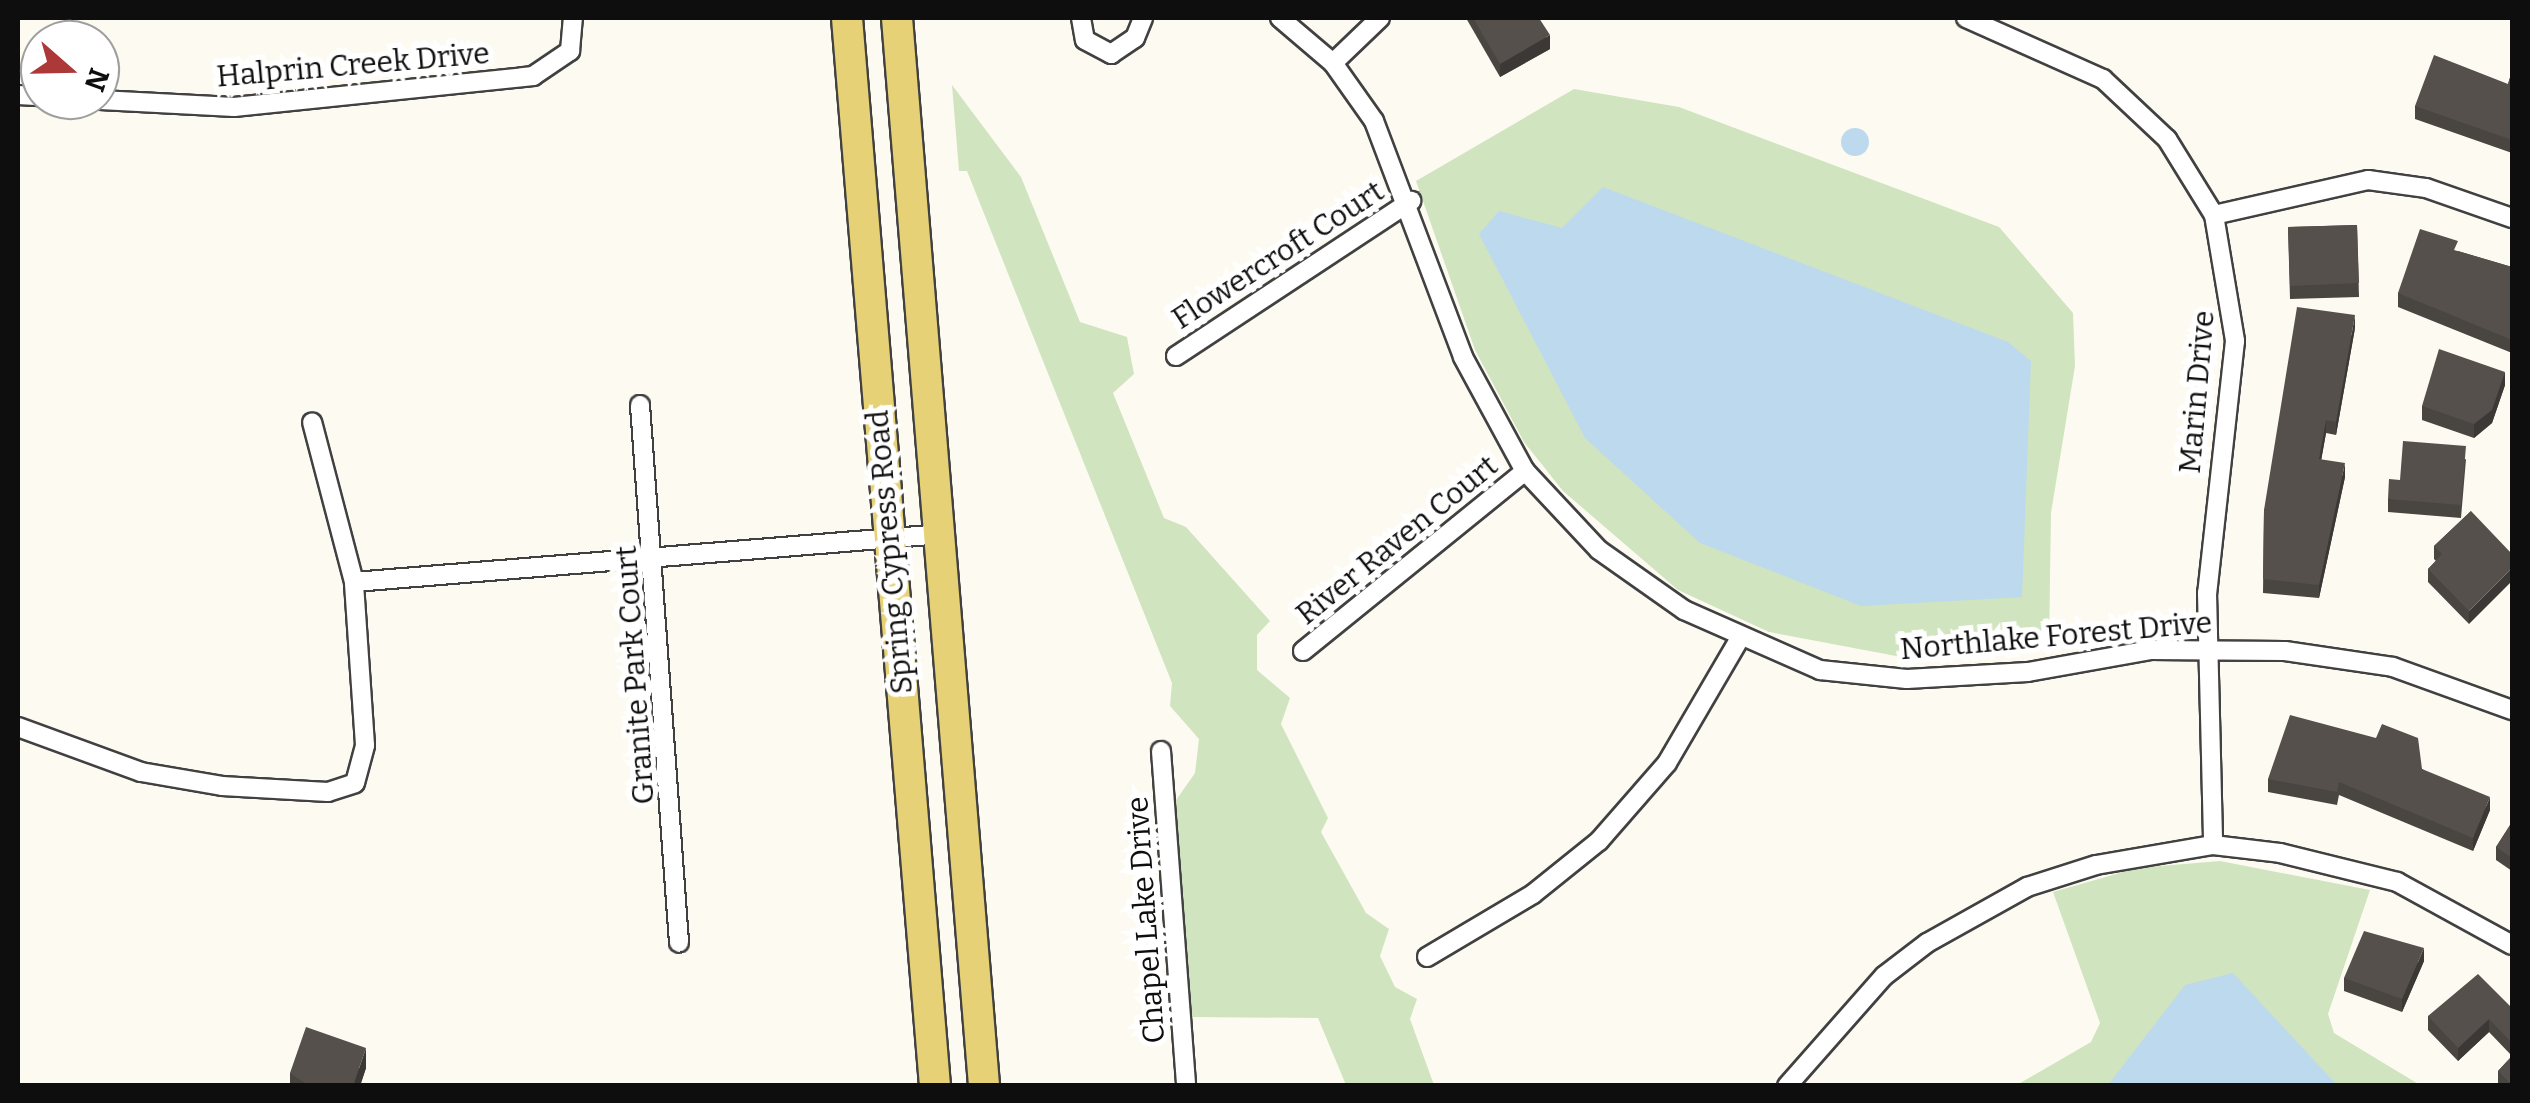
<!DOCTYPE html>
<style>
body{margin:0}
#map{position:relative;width:2530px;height:1103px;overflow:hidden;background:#fdfbf1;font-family:Bitter,serif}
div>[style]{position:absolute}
.green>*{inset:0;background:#d0e4bf}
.water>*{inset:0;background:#bcd9ee}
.round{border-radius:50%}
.roads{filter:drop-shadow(2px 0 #414141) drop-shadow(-2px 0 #414141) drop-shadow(0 2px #414141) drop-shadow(0 -2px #414141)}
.minor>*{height:18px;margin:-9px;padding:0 9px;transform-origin:9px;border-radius:9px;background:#fff}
.primary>*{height:30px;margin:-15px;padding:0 15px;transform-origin:15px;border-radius:15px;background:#e7d177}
.wall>*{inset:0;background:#494541}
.shaded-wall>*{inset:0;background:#3c3835}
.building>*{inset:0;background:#55504c}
span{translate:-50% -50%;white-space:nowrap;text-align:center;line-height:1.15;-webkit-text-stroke:10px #fff;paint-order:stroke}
.street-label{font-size:30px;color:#0e0e0e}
.frame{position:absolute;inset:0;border:20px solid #0e0e0e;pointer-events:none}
.north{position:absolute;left:20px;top:20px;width:100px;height:100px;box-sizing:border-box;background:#fff;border:2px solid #9f9f9f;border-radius:50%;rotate:110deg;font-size:28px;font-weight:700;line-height:40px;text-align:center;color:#0e0e0e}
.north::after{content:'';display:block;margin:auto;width:35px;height:45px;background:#ad3838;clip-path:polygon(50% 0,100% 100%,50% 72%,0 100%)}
</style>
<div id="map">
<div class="green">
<i style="clip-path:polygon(952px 85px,1021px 177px,1080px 322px,1127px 337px,1134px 374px,1113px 393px,1164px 518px,1186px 527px,1270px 621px,1257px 635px,1257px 670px,1290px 698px,1281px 724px,1328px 818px,1321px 832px,1366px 913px,1389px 929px,1380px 956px,1395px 987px,1417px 999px,1410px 1019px,1434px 1085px,1346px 1085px,1318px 1018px,1192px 1017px,1174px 803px,1195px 773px,1199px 739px,1170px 706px,1172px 683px,967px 171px,959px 171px)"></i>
<i style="clip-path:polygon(1574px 89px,1679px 107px,1999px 227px,2073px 313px,2075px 366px,2051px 513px,2049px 647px,1912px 659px,1769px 632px,1678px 590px,1563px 491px,1524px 442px,1475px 350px,1416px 181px)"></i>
<i style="clip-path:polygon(2220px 861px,2370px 890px,2328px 1014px,2334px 1033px,2420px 1085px,2015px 1086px,2091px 1042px,2100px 1023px,2053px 892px,2137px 868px)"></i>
</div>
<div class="water">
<i class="round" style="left:1841px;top:128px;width:28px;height:28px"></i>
<i style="clip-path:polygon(1603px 187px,2008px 342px,2031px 361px,2022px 597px,1861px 606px,1700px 543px,1585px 438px,1479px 234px,1499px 211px,1562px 228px)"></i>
<i style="clip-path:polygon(2233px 973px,2337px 1085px,2108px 1085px,2185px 985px)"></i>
</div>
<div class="roads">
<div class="minor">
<i style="left:1081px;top:18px;width:22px;rotate:80deg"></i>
<i style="left:1085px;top:40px;width:30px;rotate:28deg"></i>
<i style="left:1111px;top:54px;width:29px;rotate:-34deg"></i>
<i style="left:1135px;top:38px;width:22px;rotate:-68deg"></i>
<i style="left:1280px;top:18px;width:70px;rotate:40.3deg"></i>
<i style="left:1333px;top:63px;width:71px;rotate:54.7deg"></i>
<i style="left:1374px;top:121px;width:252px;rotate:69.3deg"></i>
<i style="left:1463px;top:357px;width:130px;rotate:61.5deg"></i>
<i style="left:1525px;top:471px;width:108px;rotate:46.9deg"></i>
<i style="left:1599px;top:550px;width:104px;rotate:35.2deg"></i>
<i style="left:1684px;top:610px;width:149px;rotate:23.8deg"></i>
<i style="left:1820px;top:670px;width:87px;rotate:5.9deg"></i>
<i style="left:1907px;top:679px;width:121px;rotate:-3.3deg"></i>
<i style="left:2028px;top:672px;width:124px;rotate:-10.2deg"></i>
<i style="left:2150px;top:650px;width:135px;rotate:0.4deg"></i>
<i style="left:2285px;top:651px;width:109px;rotate:8.4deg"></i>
<i style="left:2393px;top:667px;width:127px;rotate:19.9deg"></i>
<i style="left:1966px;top:18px;width:150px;rotate:24deg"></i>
<i style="left:2103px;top:79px;width:88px;rotate:43.2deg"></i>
<i style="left:2167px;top:139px;width:89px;rotate:58.3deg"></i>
<i style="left:2214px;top:215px;width:128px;rotate:80.5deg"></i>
<i style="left:2235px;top:341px;width:254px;rotate:96.3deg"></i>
<i style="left:2207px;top:593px;width:252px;rotate:88.6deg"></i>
<i style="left:1333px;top:63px;width:65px;rotate:-43.8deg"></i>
<i style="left:18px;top:95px;width:22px;rotate:3deg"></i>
<i style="left:100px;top:100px;width:134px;rotate:3deg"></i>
<i style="left:234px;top:107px;width:301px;rotate:-5.9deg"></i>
<i style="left:533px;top:76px;width:45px;rotate:-34deg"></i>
<i style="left:570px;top:51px;width:33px;rotate:-85deg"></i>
<i style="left:2214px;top:215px;width:158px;rotate:-12.8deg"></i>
<i style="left:2368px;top:180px;width:59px;rotate:7.9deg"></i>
<i style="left:2426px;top:188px;width:91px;rotate:19.2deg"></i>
<i style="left:1176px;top:356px;width:282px;rotate:-33.4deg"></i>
<i style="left:640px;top:405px;width:539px;rotate:85.85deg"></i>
<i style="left:354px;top:582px;width:589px;rotate:-4.67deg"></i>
<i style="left:1303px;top:651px;width:286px;rotate:-39deg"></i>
<i style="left:18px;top:727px;width:131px;rotate:20.1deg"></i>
<i style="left:141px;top:772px;width:82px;rotate:9.8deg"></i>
<i style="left:222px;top:786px;width:106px;rotate:3.2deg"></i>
<i style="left:328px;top:792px;width:28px;rotate:-18deg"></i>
<i style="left:355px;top:783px;width:39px;rotate:-75deg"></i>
<i style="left:365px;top:745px;width:163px;rotate:-93.9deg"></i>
<i style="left:354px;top:582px;width:165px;rotate:-104.7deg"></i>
<i style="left:1161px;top:751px;width:336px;rotate:85.7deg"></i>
<i style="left:1427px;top:957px;width:123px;rotate:-30.7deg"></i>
<i style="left:1533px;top:894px;width:85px;rotate:-38.8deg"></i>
<i style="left:1599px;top:841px;width:103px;rotate:-48.9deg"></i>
<i style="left:1667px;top:763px;width:143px;rotate:-59.7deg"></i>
<i style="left:1787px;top:1086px;width:147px;rotate:-48.6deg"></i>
<i style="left:1884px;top:976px;width:54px;rotate:-37.5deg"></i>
<i style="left:1927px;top:943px;width:115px;rotate:-29.2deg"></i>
<i style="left:2027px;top:887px;width:72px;rotate:-17.7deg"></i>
<i style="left:2096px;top:865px;width:119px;rotate:-9.7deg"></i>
<i style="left:2213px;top:845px;width:67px;rotate:6.8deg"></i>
<i style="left:2280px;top:853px;width:121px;rotate:13.9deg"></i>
<i style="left:2397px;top:882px;width:131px;rotate:28.7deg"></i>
</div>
<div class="primary">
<i style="left:847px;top:18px;width:1072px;rotate:85.29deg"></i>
<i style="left:897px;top:18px;width:1072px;rotate:85.34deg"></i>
</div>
</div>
<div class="wall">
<i style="clip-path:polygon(1466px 18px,1539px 18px,1550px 49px,1500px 77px)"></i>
<i style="clip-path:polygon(2512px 71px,2512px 153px,2415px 119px,2415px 106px,2508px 84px)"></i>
<i style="clip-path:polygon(2357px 225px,2359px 297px,2290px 299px,2288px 227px)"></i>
<i style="clip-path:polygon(2458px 251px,2512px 267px,2512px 353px,2398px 307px,2398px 293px)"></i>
<i style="clip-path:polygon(2355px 328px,2336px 435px,2326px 433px,2321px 460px,2345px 477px,2319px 598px,2263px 593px,2264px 510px)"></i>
<i style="clip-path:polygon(2505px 385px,2492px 423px,2474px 438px,2422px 420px,2422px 406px)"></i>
<i style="clip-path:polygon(2466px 459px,2461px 518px,2388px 512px,2388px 499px,2400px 480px)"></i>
<i style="clip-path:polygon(2471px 511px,2469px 624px,2428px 582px,2428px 569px,2436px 561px,2434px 559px,2434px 546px)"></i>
<i style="clip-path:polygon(2422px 769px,2490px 810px,2473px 851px,2339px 795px,2337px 805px,2268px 792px,2268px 779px)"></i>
<i style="clip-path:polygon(2512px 822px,2512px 871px,2496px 860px,2496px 847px)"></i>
<i style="clip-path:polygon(2424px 961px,2402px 1012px,2344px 991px,2344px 978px)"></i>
<i style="clip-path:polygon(2512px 1008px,2512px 1086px,2500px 1086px,2498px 1084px,2498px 1071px,2512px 1056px,2489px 1032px,2458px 1061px,2428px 1030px,2428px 1016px)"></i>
<i style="clip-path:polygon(366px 1068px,360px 1086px,290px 1086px,290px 1073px)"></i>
</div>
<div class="shaded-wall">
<i style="clip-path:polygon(1550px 35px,1550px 49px,1500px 77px,1500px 64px)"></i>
<i style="clip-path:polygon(2355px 315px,2355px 328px,2336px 435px,2336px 422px)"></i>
<i style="clip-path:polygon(2505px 372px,2505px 385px,2492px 423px,2474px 438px,2474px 424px)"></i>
<i style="clip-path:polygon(2326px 420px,2326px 433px,2319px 473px,2319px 459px)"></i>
<i style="clip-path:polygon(2345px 463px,2345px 477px,2319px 598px,2319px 585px)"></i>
<i style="clip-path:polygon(2512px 568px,2512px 581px,2469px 624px,2469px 611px)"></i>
<i style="clip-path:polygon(2490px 797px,2490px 810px,2473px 851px,2473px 838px)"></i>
<i style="clip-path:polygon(2424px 948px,2424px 961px,2402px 1012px,2402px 999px)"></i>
<i style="clip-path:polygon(2489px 1019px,2489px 1032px,2458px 1061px,2458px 1048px)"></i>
<i style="clip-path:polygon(366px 1048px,366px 1068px,360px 1086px,353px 1086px)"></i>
</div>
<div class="building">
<i style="clip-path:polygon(1473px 18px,1539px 18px,1550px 35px,1500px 64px)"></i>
<i style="clip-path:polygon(2434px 55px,2508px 84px,2512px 71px,2512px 140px,2415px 106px)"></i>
<i style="clip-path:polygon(2357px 225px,2359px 283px,2290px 286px,2288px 227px)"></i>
<i style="clip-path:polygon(2420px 229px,2458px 241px,2454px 250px,2512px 267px,2512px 340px,2398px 293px)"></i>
<i style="clip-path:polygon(2297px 307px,2355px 315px,2336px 422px,2326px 420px,2319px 459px,2345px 463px,2319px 585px,2263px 579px,2264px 510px)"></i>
<i style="clip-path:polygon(2439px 349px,2505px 372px,2492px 410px,2474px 424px,2422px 406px)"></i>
<i style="clip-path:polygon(2403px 441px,2466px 446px,2461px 505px,2388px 499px,2389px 479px,2400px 480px)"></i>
<i style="clip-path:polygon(2471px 511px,2512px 554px,2512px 568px,2469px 611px,2428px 569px,2442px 554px,2434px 546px)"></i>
<i style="clip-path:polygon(2290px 715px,2376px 738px,2382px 724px,2418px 738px,2422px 769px,2490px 797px,2473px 838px,2339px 782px,2337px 792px,2268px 779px)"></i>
<i style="clip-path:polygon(2512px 822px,2512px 858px,2496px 847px)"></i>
<i style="clip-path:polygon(2364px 931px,2424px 948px,2402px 999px,2344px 978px)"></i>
<i style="clip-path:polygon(2478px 974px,2512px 1008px,2512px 1043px,2489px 1019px,2458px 1048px,2428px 1016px)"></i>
<i style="clip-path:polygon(306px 1027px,366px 1048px,353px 1086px,309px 1086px,290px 1073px)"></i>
<i style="clip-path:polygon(2512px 1056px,2512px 1085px,2498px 1071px)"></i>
</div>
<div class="street-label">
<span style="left:353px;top:65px;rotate:-5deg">Halprin Creek Drive</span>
<span style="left:1278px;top:255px;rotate:-33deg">Flowercroft Court</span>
<span style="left:2197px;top:392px;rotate:-85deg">Marin Drive</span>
<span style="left:1397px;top:540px;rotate:-39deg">River Raven Court</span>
<span style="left:890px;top:552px;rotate:-95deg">Spring Cypress Road</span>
<span style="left:2056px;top:636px;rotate:-5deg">Northlake Forest Drive</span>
<span style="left:635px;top:675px;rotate:-94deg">Granite Park Court</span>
<span style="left:1146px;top:920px;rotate:-94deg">Chapel Lake Drive</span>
</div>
<div class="frame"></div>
<div class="north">N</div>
</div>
